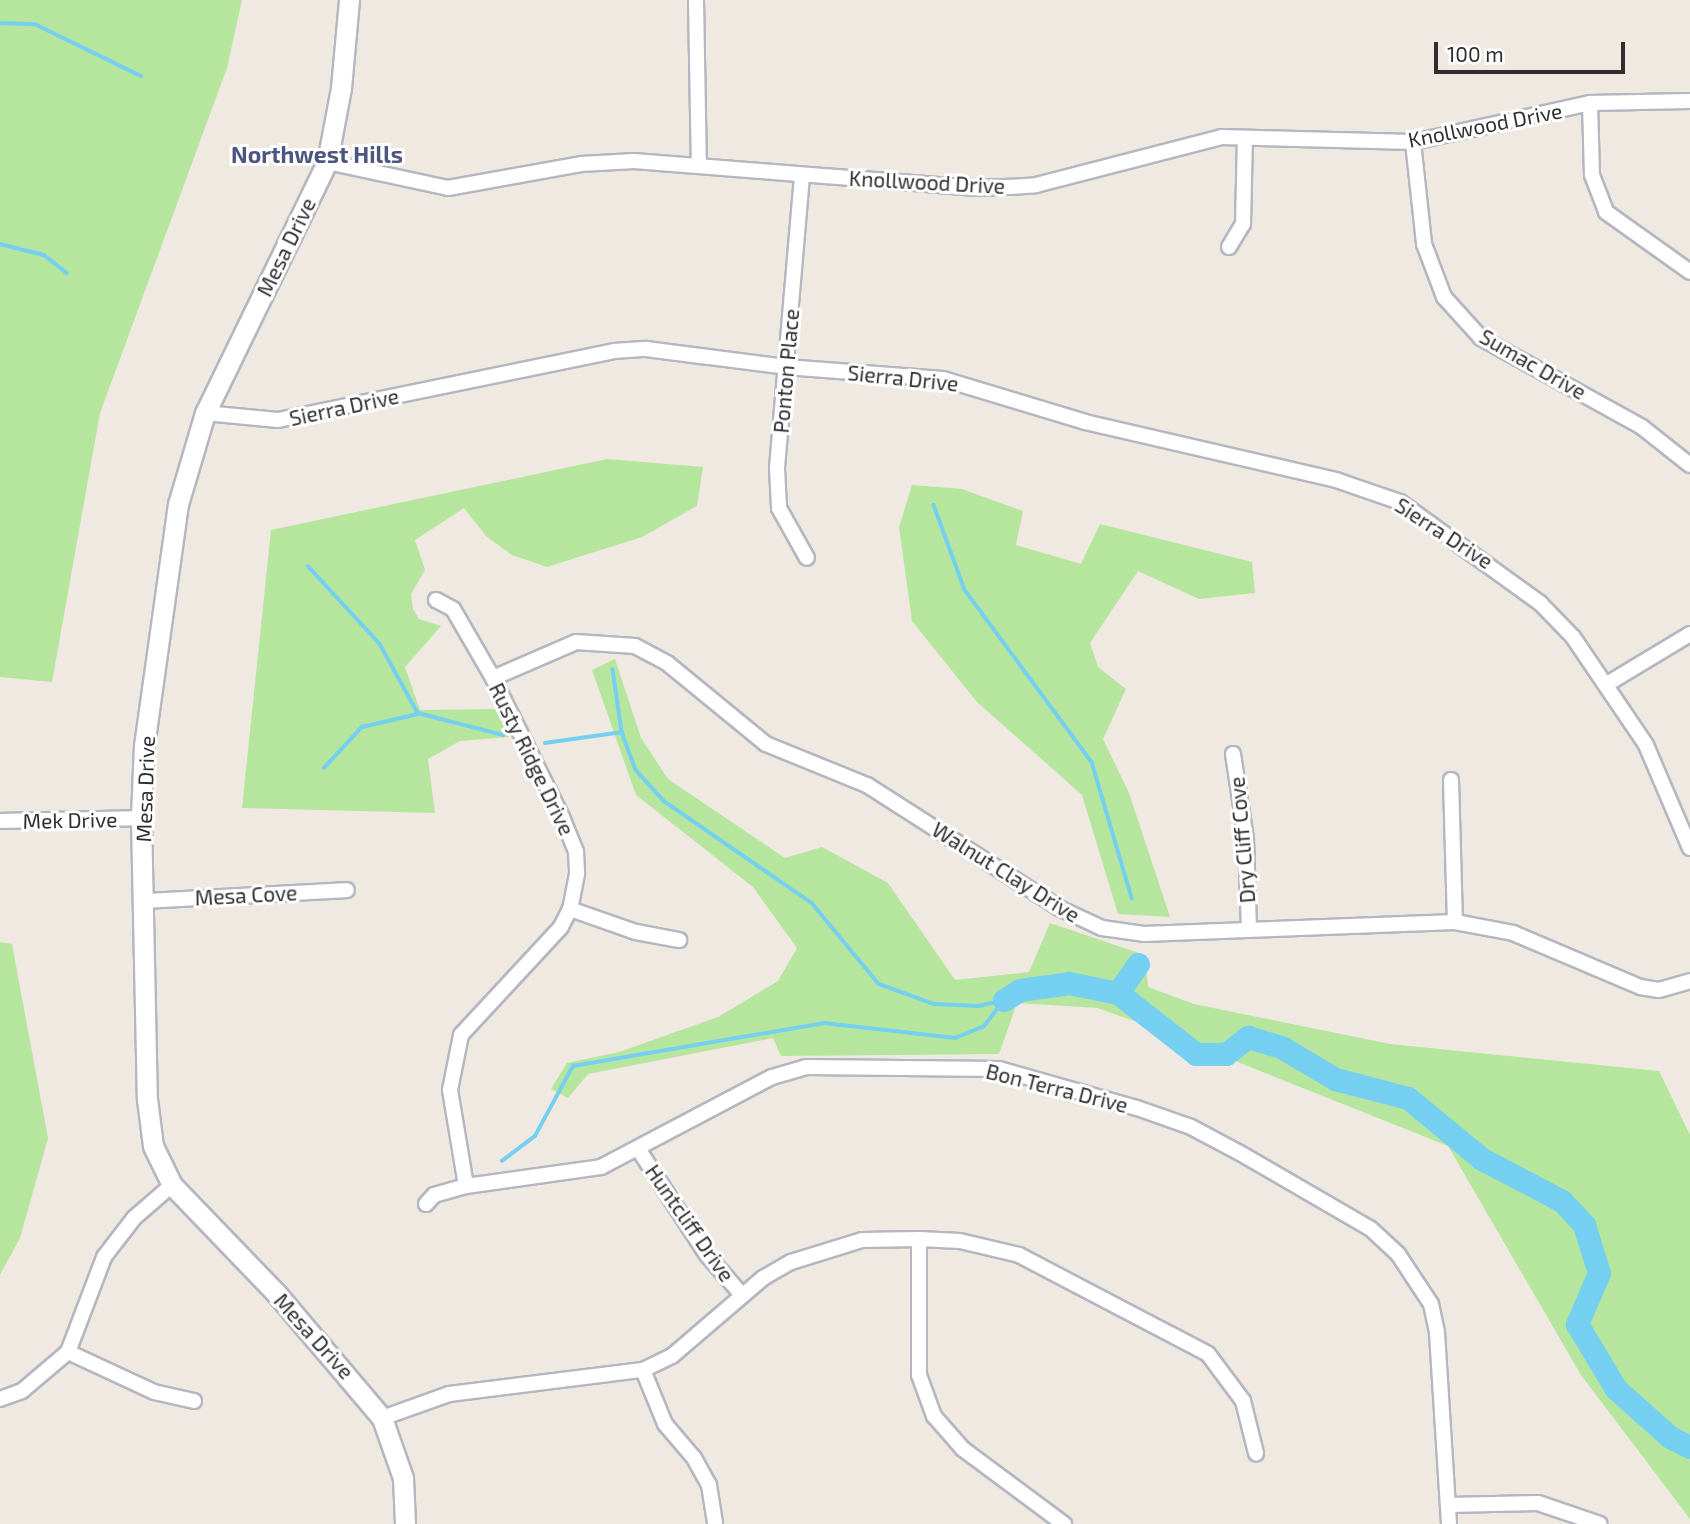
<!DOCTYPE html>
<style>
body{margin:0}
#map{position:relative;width:1690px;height:1524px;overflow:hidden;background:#efe9e1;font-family:"Exo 2",sans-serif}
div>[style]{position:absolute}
.green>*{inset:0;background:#b6e59e}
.stream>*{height:3.5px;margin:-1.75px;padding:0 1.75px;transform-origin:1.75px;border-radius:1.75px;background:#75cff0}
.river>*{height:23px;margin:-11.5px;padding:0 11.5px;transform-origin:11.5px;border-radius:11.5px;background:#75cff0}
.roads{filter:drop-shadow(2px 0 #b4b7c1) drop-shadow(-2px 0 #b4b7c1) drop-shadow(0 2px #b4b7c1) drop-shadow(0 -2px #b4b7c1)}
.minor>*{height:14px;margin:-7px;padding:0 7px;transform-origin:7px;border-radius:7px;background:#fff}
.tertiary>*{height:19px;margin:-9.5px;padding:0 9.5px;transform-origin:9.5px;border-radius:9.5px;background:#fff}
span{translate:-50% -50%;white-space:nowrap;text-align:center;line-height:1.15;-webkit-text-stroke:6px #fff;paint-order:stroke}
.street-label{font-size:21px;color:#2e2e2e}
.neighbourhood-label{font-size:23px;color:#4d5680;font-weight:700}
.scale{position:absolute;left:1434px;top:42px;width:191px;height:32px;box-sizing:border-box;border:4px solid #2e2e2e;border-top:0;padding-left:9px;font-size:21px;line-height:24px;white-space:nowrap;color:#2e2e2e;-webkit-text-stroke:5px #fff;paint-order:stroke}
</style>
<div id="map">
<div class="green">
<i style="clip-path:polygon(0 0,242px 0,227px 68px,100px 413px,52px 682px,0 677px)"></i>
<i style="clip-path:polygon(607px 459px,703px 467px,697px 506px,642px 537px,547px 567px,512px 555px,486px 536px,464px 508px,415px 540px,425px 570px,411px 594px,413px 609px,419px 619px,441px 626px,405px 667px,420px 710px,495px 709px,509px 737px,460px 741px,428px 759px,435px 813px,242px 808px,271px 530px)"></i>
<i style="clip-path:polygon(912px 485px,962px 489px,1023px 511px,1016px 545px,1081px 564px,1100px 524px,1252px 562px,1255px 593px,1199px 599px,1138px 571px,1090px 643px,1098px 667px,1126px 689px,1103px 739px,1129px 793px,1170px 917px,1118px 914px,1082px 795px,977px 702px,912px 621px,899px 527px)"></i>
<i style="clip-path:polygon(615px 659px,641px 738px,668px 779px,785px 858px,822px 847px,888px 883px,955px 980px,1029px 972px,1050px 923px,1145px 955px,1148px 987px,1194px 1004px,1390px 1044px,1659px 1071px,1690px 1135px,1690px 1519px,1581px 1375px,1448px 1146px,1140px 1023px,1097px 1008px,1017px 1003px,999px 1054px,781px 1056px,773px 1038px,588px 1074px,568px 1098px,551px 1089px,567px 1063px,619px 1052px,718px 1017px,778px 981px,797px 948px,753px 887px,636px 795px,592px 670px)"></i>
<i style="clip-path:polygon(0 942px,12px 944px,48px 1138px,20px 1238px,0 1275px)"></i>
</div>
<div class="stream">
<i style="left:0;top:23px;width:35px;rotate:2deg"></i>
<i style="left:35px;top:24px;width:118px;rotate:26.1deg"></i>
<i style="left:0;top:244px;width:45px;rotate:14deg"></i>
<i style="left:44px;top:255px;width:29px;rotate:38deg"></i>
<i style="left:934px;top:505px;width:90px;rotate:70deg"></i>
<i style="left:965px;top:590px;width:214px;rotate:53.6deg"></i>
<i style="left:1092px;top:762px;width:142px;rotate:73.6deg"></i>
<i style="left:308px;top:566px;width:106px;rotate:47.3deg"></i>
<i style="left:380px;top:644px;width:79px;rotate:61.2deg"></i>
<i style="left:418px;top:713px;width:88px;rotate:14.5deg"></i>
<i style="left:613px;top:669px;width:64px;rotate:81.9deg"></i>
<i style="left:545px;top:743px;width:78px;rotate:-8.1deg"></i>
<i style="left:622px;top:732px;width:40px;rotate:69.8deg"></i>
<i style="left:636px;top:770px;width:42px;rotate:47.9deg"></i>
<i style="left:664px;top:801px;width:180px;rotate:34.6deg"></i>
<i style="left:812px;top:903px;width:105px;rotate:50.4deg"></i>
<i style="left:879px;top:984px;width:59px;rotate:20deg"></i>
<i style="left:934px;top:1004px;width:45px;rotate:2.5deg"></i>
<i style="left:979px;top:1006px;width:26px;rotate:-13deg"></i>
<i style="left:324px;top:768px;width:56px;rotate:-47.2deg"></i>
<i style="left:362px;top:727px;width:57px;rotate:-13.1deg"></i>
<i style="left:502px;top:1161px;width:41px;rotate:-37.1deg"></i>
<i style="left:535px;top:1136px;width:80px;rotate:-61.5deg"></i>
<i style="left:573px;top:1066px;width:255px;rotate:-9.7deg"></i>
<i style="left:824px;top:1023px;width:132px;rotate:6.5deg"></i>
<i style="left:955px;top:1038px;width:31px;rotate:-22deg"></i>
<i style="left:984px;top:1026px;width:33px;rotate:-52deg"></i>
</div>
<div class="river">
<i style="left:1138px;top:964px;width:35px;rotate:125deg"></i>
<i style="left:1118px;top:993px;width:99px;rotate:38deg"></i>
<i style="left:1196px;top:1054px;width:30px"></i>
<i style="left:1226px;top:1054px;width:28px;rotate:-38deg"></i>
<i style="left:1248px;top:1037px;width:37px;rotate:17deg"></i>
<i style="left:1283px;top:1048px;width:61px;rotate:30.8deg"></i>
<i style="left:1335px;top:1079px;width:75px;rotate:14.6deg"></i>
<i style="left:1408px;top:1098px;width:96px;rotate:39.5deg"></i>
<i style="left:1482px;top:1159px;width:90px;rotate:27.7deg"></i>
<i style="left:1562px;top:1201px;width:33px;rotate:47deg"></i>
<i style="left:1584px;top:1225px;width:50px;rotate:72.6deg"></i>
<i style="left:1599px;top:1273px;width:56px;rotate:113.3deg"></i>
<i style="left:1577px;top:1324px;width:76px;rotate:59deg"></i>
<i style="left:1616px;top:1389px;width:72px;rotate:41.6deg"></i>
<i style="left:1670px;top:1437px;width:22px;rotate:27deg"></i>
<i style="left:1004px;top:1000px;width:19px;rotate:-32deg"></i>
<i style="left:1020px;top:990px;width:49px;rotate:-8.1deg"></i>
<i style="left:1069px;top:983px;width:50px;rotate:11.5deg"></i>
</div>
<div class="roads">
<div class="minor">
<i style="left:696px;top:0;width:166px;rotate:89deg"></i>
<i style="left:1590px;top:103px;width:72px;rotate:88.4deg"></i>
<i style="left:1592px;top:175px;width:40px;rotate:69deg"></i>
<i style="left:1606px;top:212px;width:103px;rotate:35.5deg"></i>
<i style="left:1413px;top:142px;width:103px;rotate:83.8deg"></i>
<i style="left:1424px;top:244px;width:57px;rotate:69.3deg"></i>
<i style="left:1444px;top:297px;width:55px;rotate:47.9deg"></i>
<i style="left:1481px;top:338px;width:184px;rotate:28.9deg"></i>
<i style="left:1642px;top:427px;width:61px;rotate:38.4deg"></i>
<i style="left:327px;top:162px;width:124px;rotate:12.1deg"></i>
<i style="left:448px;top:188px;width:135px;rotate:-10.2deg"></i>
<i style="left:581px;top:164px;width:53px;rotate:-3.2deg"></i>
<i style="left:634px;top:161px;width:343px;rotate:4.5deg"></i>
<i style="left:976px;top:188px;width:34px;rotate:-2deg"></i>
<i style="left:1010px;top:187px;width:26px;rotate:-4deg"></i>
<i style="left:1036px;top:185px;width:191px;rotate:-14.5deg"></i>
<i style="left:1221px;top:137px;width:192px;rotate:1.5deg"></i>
<i style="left:1413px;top:142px;width:181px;rotate:-12.4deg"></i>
<i style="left:1590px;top:103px;width:100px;rotate:-1.1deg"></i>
<i style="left:802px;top:176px;width:293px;rotate:94.9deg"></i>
<i style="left:777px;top:468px;width:40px;rotate:87.1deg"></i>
<i style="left:779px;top:508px;width:57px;rotate:60.8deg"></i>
<i style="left:1229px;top:247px;width:27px;rotate:-59deg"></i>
<i style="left:1243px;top:224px;width:86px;rotate:-88.7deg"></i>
<i style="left:205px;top:413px;width:73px;rotate:5.5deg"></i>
<i style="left:278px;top:420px;width:343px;rotate:-11.6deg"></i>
<i style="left:614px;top:351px;width:32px;rotate:-4deg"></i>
<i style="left:646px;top:349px;width:141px;rotate:7.3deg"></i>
<i style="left:786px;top:367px;width:157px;rotate:4.4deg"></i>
<i style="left:943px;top:379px;width:148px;rotate:16.8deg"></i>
<i style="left:1085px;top:422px;width:258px;rotate:13deg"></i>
<i style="left:1336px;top:480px;width:68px;rotate:19deg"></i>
<i style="left:1400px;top:502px;width:173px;rotate:35.8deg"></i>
<i style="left:1540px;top:603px;width:47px;rotate:45.9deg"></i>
<i style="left:1573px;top:637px;width:130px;rotate:55.9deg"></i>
<i style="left:1646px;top:745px;width:112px;rotate:66.9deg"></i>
<i style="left:436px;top:600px;width:19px;rotate:28deg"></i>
<i style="left:453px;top:609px;width:80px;rotate:59.9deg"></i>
<i style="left:493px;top:678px;width:155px;rotate:63.6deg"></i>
<i style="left:562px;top:817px;width:38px;rotate:68deg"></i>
<i style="left:576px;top:852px;width:22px;rotate:87deg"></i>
<i style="left:577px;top:874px;width:36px;rotate:101deg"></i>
<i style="left:570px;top:909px;width:20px;rotate:117deg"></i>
<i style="left:561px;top:927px;width:147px;rotate:132.8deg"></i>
<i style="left:461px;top:1035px;width:56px;rotate:101.3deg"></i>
<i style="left:450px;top:1090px;width:97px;rotate:80.5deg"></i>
<i style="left:493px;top:678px;width:90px;rotate:-23.4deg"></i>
<i style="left:576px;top:642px;width:59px;rotate:3.9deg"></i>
<i style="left:635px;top:646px;width:36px;rotate:28deg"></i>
<i style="left:667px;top:663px;width:128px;rotate:39.3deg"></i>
<i style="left:766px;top:744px;width:109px;rotate:22.1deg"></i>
<i style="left:867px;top:785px;width:228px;rotate:32.6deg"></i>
<i style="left:1059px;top:908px;width:47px;rotate:24.9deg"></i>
<i style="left:1102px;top:928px;width:42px;rotate:8.1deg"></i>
<i style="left:1144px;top:934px;width:311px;rotate:-2.2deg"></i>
<i style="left:1455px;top:922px;width:59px;rotate:10.7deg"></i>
<i style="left:1513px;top:933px;width:138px;rotate:23deg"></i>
<i style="left:1640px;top:987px;width:19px;rotate:9deg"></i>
<i style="left:1659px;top:990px;width:32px;rotate:-16deg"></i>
<i style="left:1607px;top:684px;width:97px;rotate:-31.1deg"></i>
<i style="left:1233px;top:754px;width:86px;rotate:81.3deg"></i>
<i style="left:1246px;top:839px;width:89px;rotate:88.1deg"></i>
<i style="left:1451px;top:780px;width:142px;rotate:88.4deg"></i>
<i style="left:0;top:821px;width:141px;rotate:-1.2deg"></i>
<i style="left:145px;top:901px;width:202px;rotate:-3.1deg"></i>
<i style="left:570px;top:909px;width:70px;rotate:19.2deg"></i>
<i style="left:636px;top:932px;width:44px;rotate:10.5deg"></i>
<i style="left:639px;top:1150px;width:125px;rotate:57.1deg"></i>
<i style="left:707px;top:1255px;width:53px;rotate:48.8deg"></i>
<i style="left:426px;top:1204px;width:12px;rotate:-48deg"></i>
<i style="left:434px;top:1195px;width:33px;rotate:-16deg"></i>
<i style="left:466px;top:1186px;width:136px;rotate:-8deg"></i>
<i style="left:601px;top:1167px;width:193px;rotate:-27.8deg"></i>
<i style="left:772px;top:1077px;width:35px;rotate:-16deg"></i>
<i style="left:806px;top:1067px;width:193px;rotate:0.6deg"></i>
<i style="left:999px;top:1069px;width:143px;rotate:15.8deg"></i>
<i style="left:1137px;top:1108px;width:57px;rotate:19.4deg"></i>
<i style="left:1191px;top:1127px;width:55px;rotate:28deg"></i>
<i style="left:1240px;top:1153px;width:151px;rotate:30.1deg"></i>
<i style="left:1371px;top:1229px;width:37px;rotate:43deg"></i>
<i style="left:1398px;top:1254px;width:60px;rotate:56.6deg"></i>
<i style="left:1431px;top:1304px;width:30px;rotate:78deg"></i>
<i style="left:1437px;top:1333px;width:191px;rotate:86.4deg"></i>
<i style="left:919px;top:1239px;width:136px;rotate:90deg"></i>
<i style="left:919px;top:1375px;width:44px;rotate:69.9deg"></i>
<i style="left:934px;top:1416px;width:44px;rotate:48.7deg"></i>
<i style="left:963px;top:1449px;width:126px;rotate:36.6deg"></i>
<i style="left:68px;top:1352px;width:95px;rotate:24.9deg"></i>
<i style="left:154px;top:1392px;width:41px;rotate:12.7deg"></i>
<i style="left:643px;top:1370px;width:58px;rotate:67.8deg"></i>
<i style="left:665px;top:1424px;width:45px;rotate:49.5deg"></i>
<i style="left:694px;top:1458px;width:31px;rotate:61deg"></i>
<i style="left:709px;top:1485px;width:39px;rotate:81deg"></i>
<i style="left:0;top:1399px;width:23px;rotate:-20deg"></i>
<i style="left:22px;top:1391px;width:60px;rotate:-40.3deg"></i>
<i style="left:68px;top:1352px;width:102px;rotate:-69.2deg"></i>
<i style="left:104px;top:1257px;width:49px;rotate:-52.4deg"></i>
<i style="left:134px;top:1218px;width:50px;rotate:-41deg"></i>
<i style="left:382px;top:1418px;width:71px;rotate:-19.7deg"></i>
<i style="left:449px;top:1394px;width:195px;rotate:-7.1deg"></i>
<i style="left:643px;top:1370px;width:32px;rotate:-26deg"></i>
<i style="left:672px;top:1356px;width:120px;rotate:-40.6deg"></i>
<i style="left:763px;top:1278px;width:32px;rotate:-30deg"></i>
<i style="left:791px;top:1262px;width:74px;rotate:-17.2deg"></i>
<i style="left:862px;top:1240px;width:57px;rotate:-1deg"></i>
<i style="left:919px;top:1239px;width:41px;rotate:2.8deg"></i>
<i style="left:960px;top:1241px;width:61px;rotate:13.3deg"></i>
<i style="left:1019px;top:1255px;width:213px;rotate:27.6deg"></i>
<i style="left:1208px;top:1354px;width:59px;rotate:53.3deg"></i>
<i style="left:1243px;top:1401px;width:54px;rotate:76deg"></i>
<i style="left:1448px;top:1505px;width:90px;rotate:-1.3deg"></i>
<i style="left:1538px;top:1503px;width:65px;rotate:18.7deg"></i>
</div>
<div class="tertiary">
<i style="left:349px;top:0;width:88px;rotate:95.2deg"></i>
<i style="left:341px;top:88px;width:75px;rotate:100.7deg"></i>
<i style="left:327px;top:162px;width:279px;rotate:115.9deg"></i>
<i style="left:205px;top:413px;width:95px;rotate:106.5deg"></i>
<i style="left:178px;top:504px;width:243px;rotate:98deg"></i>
<i style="left:144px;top:745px;width:73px;rotate:92.4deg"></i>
<i style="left:141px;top:818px;width:281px;rotate:88.8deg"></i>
<i style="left:147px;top:1099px;width:47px;rotate:82.7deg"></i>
<i style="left:153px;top:1146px;width:43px;rotate:64deg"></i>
<i style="left:172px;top:1185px;width:150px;rotate:46.1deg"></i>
<i style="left:276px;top:1293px;width:164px;rotate:49.7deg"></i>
<i style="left:382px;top:1418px;width:64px;rotate:70.7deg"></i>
<i style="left:403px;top:1478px;width:46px;rotate:87.5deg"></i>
</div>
</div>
<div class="street-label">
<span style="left:1485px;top:125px;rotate:-11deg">Knollwood Drive</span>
<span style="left:927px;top:182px;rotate:3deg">Knollwood Drive</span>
<span style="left:286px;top:247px;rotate:-64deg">Mesa Drive</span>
<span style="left:1533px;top:364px;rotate:30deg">Sumac Drive</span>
<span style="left:786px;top:371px;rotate:-85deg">Ponton Place</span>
<span style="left:903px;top:378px;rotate:6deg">Sierra Drive</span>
<span style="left:344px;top:407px;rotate:-12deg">Sierra Drive</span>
<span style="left:1444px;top:533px;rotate:33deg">Sierra Drive</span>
<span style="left:532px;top:759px;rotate:64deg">Rusty Ridge Drive</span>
<span style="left:145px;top:789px;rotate:-88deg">Mesa Drive</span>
<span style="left:70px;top:820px;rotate:-1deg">Mek Drive</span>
<span style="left:1242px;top:840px;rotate:-95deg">Dry Cliff Cove</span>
<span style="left:1006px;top:872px;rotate:32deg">Walnut Clay Drive</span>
<span style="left:246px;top:895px;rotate:-3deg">Mesa Cove</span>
<span style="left:1057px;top:1088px;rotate:14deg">Bon Terra Drive</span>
<span style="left:690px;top:1223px;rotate:55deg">Huntcliff Drive</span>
<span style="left:314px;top:1336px;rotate:48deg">Mesa Drive</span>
</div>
<div class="neighbourhood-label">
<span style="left:317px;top:154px">Northwest Hills</span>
</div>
<div class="scale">100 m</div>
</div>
